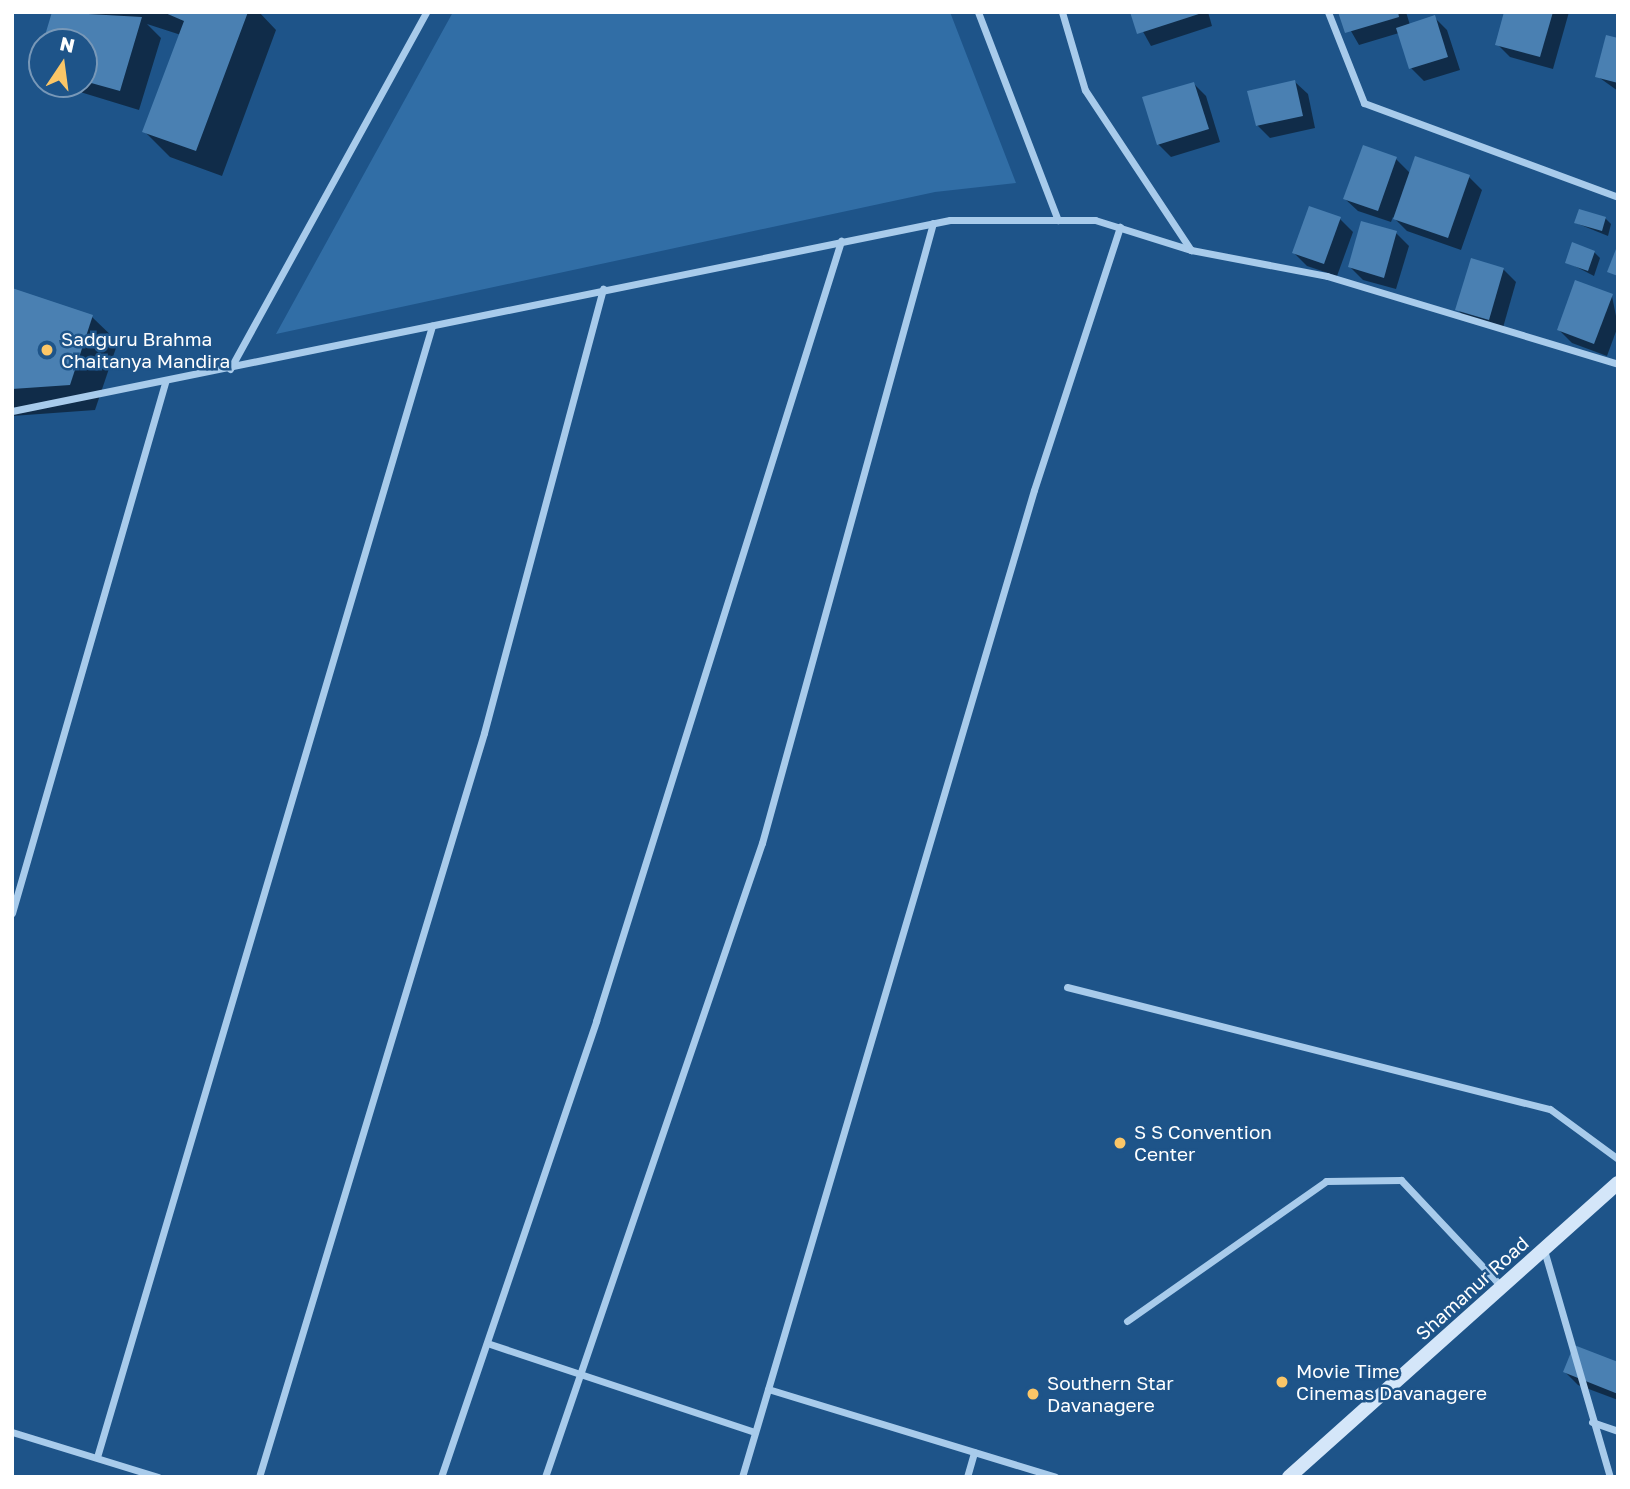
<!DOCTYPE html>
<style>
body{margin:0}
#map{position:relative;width:1630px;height:1489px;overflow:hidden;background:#1e5489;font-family:"Golos Text",sans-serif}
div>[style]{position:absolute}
.green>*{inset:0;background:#316ea6}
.shadow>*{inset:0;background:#0007}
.building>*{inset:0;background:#4a80b2}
.street>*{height:7px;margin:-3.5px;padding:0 3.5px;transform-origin:3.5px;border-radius:3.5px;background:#a8cbeb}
.secondary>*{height:14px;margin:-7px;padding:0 7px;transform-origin:7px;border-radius:7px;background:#d4e6f9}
.dots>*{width:19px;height:19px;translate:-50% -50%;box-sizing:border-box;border:4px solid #1e5489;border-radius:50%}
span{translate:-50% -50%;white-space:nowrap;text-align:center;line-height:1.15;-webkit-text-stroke:5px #1e5489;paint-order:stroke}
.poi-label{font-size:19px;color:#fff}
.left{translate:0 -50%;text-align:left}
.street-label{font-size:19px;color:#fff}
.frame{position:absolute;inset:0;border:14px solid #fff;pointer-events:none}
.north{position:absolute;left:28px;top:28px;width:70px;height:70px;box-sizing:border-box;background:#1e5489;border:2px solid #7898b8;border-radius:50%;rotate:13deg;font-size:19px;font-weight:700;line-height:28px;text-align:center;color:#fff}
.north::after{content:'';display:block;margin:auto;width:24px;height:32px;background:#fbc667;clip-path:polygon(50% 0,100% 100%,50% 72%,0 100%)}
</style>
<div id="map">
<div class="green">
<i style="clip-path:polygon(453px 12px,950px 12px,1016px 183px,935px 192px,276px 334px)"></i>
</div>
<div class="shadow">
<i style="clip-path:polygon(54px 12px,259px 12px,276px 30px,222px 176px,170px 157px,144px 131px,181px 35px,147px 24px,161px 38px,139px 110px,54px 84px,84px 84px,84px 42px,45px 42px)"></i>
<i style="clip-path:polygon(1132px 12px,1208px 12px,1212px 26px,1151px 46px)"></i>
<i style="clip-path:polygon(1340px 12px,1406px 12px,1410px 25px,1434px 17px,1447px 30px,1460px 70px,1424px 81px,1411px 68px,1399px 33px,1359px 45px)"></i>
<i style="clip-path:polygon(1506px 12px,1569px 12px,1553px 69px,1510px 57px,1497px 44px)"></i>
<i style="clip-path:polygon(1618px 40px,1618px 91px,1597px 76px)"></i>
<i style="clip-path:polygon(1295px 82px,1308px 94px,1315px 128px,1270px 138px,1257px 125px)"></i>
<i style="clip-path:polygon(1194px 84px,1206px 96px,1220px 142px,1171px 157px,1158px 144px)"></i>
<i style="clip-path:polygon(1396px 159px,1410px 173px,1469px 177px,1482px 190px,1461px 250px,1407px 231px,1393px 217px,1391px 222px,1358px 211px,1345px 199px)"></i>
<i style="clip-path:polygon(1605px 218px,1611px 224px,1608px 236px,1576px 223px)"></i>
<i style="clip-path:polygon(1340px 219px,1353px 232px,1337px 276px,1307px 266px,1294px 253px)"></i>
<i style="clip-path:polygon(1396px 233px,1409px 246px,1396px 289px,1363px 280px,1350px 267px)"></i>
<i style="clip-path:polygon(1594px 252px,1600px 258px,1594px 276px,1567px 262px)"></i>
<i style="clip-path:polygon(1503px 269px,1516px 282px,1502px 331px,1470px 322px,1457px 309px)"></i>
<i style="clip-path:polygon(12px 290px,92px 317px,118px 342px,95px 410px,12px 416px)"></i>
<i style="clip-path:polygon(1612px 296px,1618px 326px,1607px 356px,1572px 343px,1559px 330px)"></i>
<i style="clip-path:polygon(1618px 1364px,1618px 1400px,1578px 1385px,1565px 1372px)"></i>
</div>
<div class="building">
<i style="clip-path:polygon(52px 12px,142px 17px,120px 91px,84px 81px,84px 42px,43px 42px)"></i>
<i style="clip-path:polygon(163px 12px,248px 12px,196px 151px,142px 132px,184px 21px)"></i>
<i style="clip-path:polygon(1130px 12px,1202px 12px,1202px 13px,1137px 34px)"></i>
<i style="clip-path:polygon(1338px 12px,1398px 12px,1399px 17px,1345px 33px)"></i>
<i style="clip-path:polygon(1504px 12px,1553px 12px,1540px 57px,1495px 45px)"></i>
<i style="clip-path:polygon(1435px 15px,1448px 57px,1409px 69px,1396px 28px)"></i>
<i style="clip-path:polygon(1606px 35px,1618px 38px,1618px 83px,1595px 77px)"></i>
<i style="clip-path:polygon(41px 48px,42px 48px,42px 70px,35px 68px)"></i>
<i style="clip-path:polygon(1295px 80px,1303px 116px,1256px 126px,1247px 91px)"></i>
<i style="clip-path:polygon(1194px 82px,1209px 129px,1157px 145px,1142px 97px)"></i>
<i style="clip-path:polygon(1363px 145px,1397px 157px,1378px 211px,1343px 199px)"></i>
<i style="clip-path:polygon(1415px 156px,1470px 175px,1448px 238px,1393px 219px)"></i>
<i style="clip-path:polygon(1309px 206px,1341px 217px,1324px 264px,1292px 253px)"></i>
<i style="clip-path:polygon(1579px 209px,1606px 217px,1602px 231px,1574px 223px)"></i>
<i style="clip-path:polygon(1361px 221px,1397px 231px,1384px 278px,1348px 267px)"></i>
<i style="clip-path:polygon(1572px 242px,1595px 251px,1588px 271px,1565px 263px)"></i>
<i style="clip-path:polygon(1618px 244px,1618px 276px,1607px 272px)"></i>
<i style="clip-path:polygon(1471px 258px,1504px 268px,1489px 320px,1455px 310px)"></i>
<i style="clip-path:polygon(1575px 280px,1613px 294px,1594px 344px,1557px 330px)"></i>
<i style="clip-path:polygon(12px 288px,93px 315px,70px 385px,12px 389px)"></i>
<i style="clip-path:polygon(1574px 1345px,1618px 1362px,1618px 1394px,1563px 1372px)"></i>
</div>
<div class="street">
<i style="left:978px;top:12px;width:223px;rotate:69deg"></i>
<i style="left:1062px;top:12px;width:81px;rotate:73.6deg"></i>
<i style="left:1085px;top:90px;width:192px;rotate:56.5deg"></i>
<i style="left:1328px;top:12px;width:98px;rotate:68.4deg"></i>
<i style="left:1364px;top:103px;width:271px;rotate:20.3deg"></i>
<i style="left:230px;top:369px;width:407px;rotate:-61.2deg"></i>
<i style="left:12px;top:411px;width:957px;rotate:-11.51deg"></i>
<i style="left:950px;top:220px;width:145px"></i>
<i style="left:1095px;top:220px;width:101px;rotate:17.4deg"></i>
<i style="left:1191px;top:250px;width:138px;rotate:10.8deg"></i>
<i style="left:1327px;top:276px;width:304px;rotate:16.8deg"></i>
<i style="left:12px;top:913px;width:552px;rotate:-73.9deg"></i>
<i style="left:1067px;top:987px;width:498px;rotate:14.2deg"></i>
<i style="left:1550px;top:1109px;width:84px;rotate:36.3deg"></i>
<i style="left:1544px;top:1250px;width:236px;rotate:73.8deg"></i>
<i style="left:1127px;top:1321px;width:243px;rotate:-35.1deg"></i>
<i style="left:1326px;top:1181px;width:75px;rotate:-0.8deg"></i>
<i style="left:1401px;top:1180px;width:147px;rotate:46.7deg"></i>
<i style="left:487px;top:1343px;width:282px;rotate:18.4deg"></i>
<i style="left:768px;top:1389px;width:300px;rotate:17deg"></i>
<i style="left:1592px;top:1422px;width:28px;rotate:19deg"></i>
<i style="left:12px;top:1432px;width:153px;rotate:17.1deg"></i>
<i style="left:97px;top:1457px;width:1180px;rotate:-73.5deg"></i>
<i style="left:259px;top:1477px;width:777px;rotate:-73.17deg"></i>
<i style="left:484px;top:733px;width:460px;rotate:-75deg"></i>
<i style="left:441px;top:1477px;width:482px;rotate:-71.2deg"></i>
<i style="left:596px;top:1021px;width:818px;rotate:-72.56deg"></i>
<i style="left:545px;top:1477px;width:670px;rotate:-71.11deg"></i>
<i style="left:762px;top:843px;width:643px;rotate:-74.58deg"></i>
<i style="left:742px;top:1477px;width:1029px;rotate:-73.52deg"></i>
<i style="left:1034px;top:490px;width:277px;rotate:-71.9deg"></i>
<i style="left:967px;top:1477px;width:26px;rotate:-74deg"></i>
</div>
<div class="secondary">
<i style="left:1289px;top:1477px;width:441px;rotate:-41.8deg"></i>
</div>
<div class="dots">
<i style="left:47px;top:350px;background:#fbc667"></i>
<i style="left:1120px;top:1143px;background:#fbc667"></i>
<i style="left:1282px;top:1382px;background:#fbc667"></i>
<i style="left:1033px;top:1394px;background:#fbc667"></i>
</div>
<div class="poi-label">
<span class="left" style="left:61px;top:350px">Sadguru Brahma<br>Chaitanya Mandira</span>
<span class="left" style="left:1134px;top:1143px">S S Convention<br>Center</span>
<span class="left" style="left:1296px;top:1382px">Movie Time<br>Cinemas Davanagere</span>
<span class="left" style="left:1047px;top:1394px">Southern Star<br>Davanagere</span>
</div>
<div class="street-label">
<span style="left:1472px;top:1288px;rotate:-42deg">Shamanur Road</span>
</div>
<div class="frame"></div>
<div class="north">N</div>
</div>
